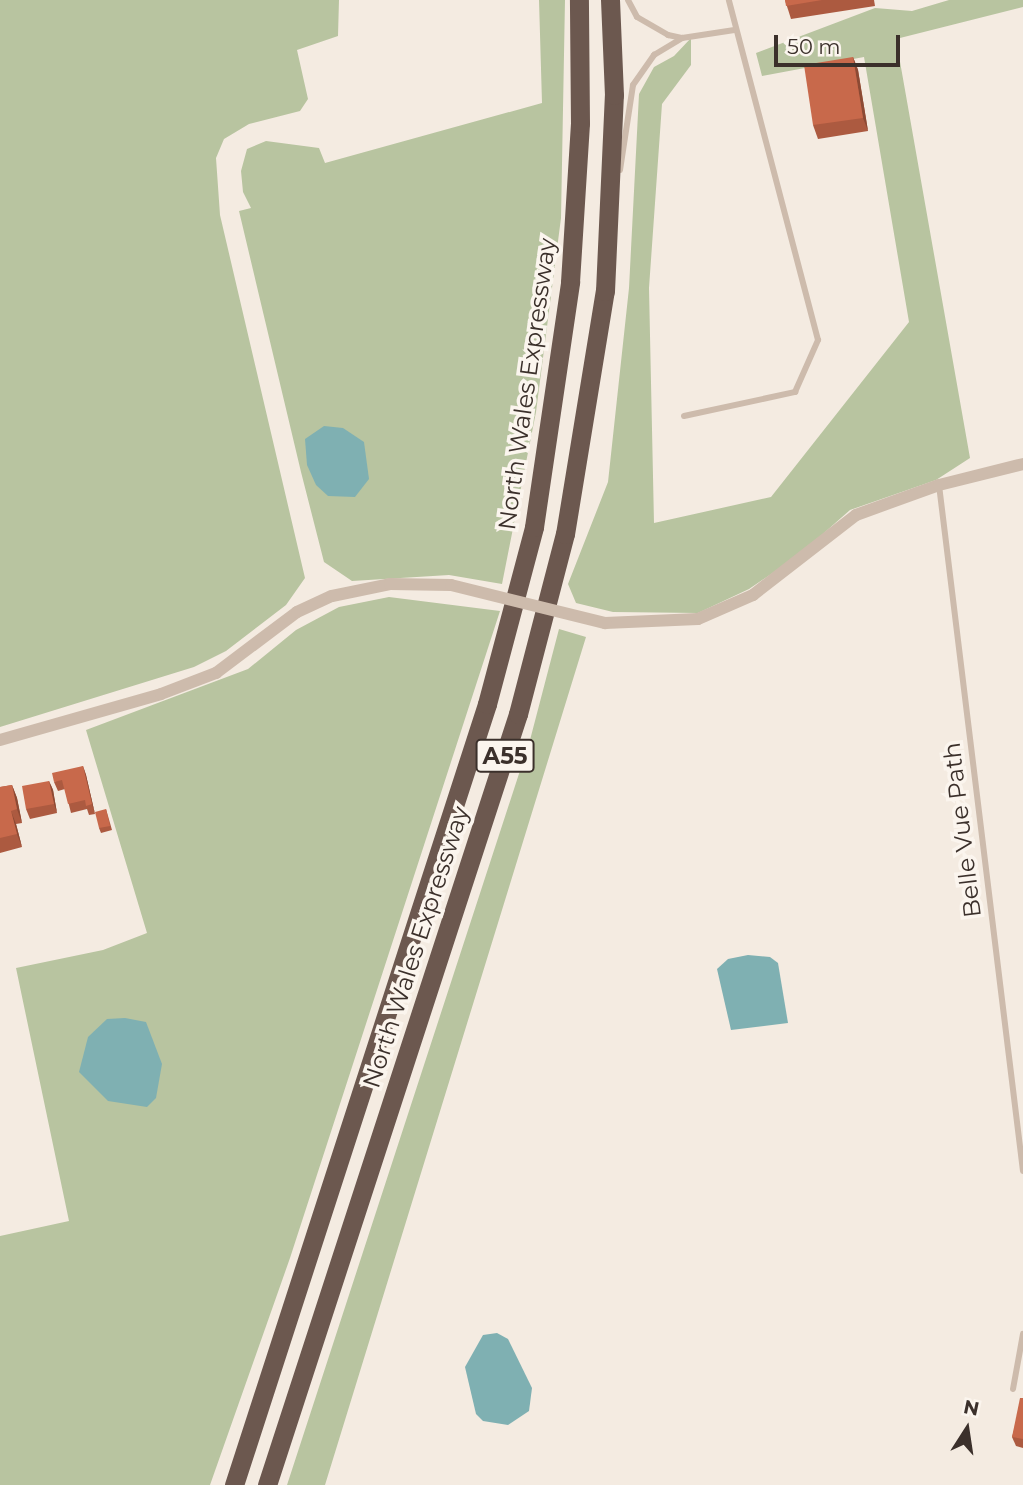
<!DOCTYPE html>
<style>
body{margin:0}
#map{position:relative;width:1023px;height:1485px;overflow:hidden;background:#f4ebe1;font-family:Montserrat,sans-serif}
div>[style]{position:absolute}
.green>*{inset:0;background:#b8c4a0}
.water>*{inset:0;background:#7fb0b2}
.service>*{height:6px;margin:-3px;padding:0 3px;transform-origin:3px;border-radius:3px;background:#cdbbac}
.minor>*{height:12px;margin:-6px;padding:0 6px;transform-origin:6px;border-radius:6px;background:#cdbbac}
.trunk>*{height:19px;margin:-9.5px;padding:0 9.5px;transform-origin:9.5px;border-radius:9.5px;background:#6c584f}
.minor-bridge>*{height:12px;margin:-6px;padding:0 6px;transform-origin:6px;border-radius:6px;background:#cdbbac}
.wall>*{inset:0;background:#ac5a40}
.shaded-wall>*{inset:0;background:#8c4a34}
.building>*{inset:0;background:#c8694b}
span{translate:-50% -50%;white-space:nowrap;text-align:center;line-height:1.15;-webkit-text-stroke:7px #fbf5ee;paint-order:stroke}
.shield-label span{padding:2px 5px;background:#fbf5ee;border:2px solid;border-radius:5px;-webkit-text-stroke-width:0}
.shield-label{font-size:23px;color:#3b302b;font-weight:700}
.street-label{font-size:24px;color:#3b302b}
.north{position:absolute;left:932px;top:1394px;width:70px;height:70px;-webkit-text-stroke:5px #fbf5ee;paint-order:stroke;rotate:12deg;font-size:19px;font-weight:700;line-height:28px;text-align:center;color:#3b302b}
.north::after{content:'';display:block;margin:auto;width:24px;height:32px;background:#3b302b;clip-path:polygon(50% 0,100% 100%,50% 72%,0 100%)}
.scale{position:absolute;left:774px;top:35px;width:126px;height:32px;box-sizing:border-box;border:4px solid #3b302b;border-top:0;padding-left:9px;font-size:21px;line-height:24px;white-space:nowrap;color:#3b302b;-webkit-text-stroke:5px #fbf5ee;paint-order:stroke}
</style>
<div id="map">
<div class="green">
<i style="clip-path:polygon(0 0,339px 0,338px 36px,297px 50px,308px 99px,300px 111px,249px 124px,224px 139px,216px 158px,220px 215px,305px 578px,286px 605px,226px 651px,194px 667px,0 727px)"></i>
<i style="clip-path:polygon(539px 0,565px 0,561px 218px,536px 412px,502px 584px,449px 575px,352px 581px,324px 562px,301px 472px,239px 211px,251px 208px,243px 192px,241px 171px,247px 149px,266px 141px,319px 148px,325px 163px,542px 103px)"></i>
<i style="clip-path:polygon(949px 0,1023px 0,1023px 7px,896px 39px,970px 458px,936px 480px,850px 510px,799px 555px,749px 589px,698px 613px,613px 612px,576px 603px,568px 584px,608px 482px,629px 288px,639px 94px,654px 67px,674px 56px,691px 38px,691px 65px,662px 104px,649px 288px,654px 523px,771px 497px,909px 322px,864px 57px,762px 76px,756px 53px,875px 8px,912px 11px)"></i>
<i style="clip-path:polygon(389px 597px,500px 611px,290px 1258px,210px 1485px,0 1485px,0 1236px,69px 1221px,16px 968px,103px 950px,147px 933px,86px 730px,248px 669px,296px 630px,339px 607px)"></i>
<i style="clip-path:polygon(559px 629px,586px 637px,325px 1485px,287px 1485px,530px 740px)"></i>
</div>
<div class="water">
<i style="clip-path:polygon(324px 426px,343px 428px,364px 442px,369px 479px,355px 497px,328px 496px,316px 485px,307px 465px,305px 439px)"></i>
<i style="clip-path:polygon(748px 955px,770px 957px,778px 963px,788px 1023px,731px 1030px,717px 969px,728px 959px)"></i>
<i style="clip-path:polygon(125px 1018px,146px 1022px,162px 1064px,156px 1098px,147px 1107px,108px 1101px,79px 1072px,88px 1037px,107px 1019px)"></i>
<i style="clip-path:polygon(497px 1333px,508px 1339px,532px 1388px,529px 1411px,508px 1425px,483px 1421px,476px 1414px,465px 1367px,483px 1335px)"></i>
</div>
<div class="service">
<i style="left:628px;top:0;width:19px;rotate:62deg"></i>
<i style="left:637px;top:17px;width:36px;rotate:30deg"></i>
<i style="left:668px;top:35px;width:14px;rotate:12deg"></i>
<i style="left:682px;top:38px;width:53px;rotate:-8.7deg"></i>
<i style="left:620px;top:170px;width:86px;rotate:-81.3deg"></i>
<i style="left:633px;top:85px;width:37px;rotate:-55deg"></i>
<i style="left:654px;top:55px;width:33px;rotate:-31deg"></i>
<i style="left:684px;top:416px;width:114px;rotate:-12.2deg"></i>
<i style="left:795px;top:392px;width:57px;rotate:-66.1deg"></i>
<i style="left:818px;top:340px;width:351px;rotate:-104.7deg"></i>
<i style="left:939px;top:485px;width:691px;rotate:83.02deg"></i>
<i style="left:1013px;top:1389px;width:56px;rotate:-79.7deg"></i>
</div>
<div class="minor">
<i style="left:605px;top:623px;width:93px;rotate:-2.5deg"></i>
<i style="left:698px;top:619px;width:60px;rotate:-23.6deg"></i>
<i style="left:753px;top:595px;width:130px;rotate:-37.8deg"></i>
<i style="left:856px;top:515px;width:88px;rotate:-19.9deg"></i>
<i style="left:939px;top:485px;width:87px;rotate:-14deg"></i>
<i style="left:0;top:740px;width:167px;rotate:-15.9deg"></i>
<i style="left:161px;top:694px;width:59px;rotate:-20.9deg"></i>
<i style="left:216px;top:673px;width:101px;rotate:-37deg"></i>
<i style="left:297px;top:612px;width:38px;rotate:-25deg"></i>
<i style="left:332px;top:596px;width:59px;rotate:-11.7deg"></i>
<i style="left:390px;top:584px;width:61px;rotate:0.9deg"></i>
</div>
<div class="trunk">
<i style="left:234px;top:1485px;width:821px;rotate:-72.05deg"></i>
<i style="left:487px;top:704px;width:183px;rotate:-75.1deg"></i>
<i style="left:534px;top:527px;width:248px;rotate:-81.6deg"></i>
<i style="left:570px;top:282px;width:159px;rotate:-86.4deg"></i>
<i style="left:580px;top:123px;width:123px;rotate:-90.5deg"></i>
<i style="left:267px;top:1485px;width:811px;rotate:-71.97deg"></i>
<i style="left:518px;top:714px;width:186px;rotate:-75.4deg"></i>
<i style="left:565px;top:534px;width:246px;rotate:-80.7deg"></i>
<i style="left:605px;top:291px;width:196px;rotate:-87.4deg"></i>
<i style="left:614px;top:95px;width:95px;rotate:-92.4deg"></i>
</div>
<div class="minor-bridge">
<i style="left:451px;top:585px;width:159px;rotate:13.9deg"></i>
</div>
<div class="wall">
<i style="clip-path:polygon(785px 0,874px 0,875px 6px,791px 19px)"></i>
<i style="clip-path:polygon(853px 57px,858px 70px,868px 131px,818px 139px,813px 125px)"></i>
<i style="clip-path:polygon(83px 766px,86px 775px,95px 814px,89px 815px,87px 809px,71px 813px,65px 789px,58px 791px,54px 782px)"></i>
<i style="clip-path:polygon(49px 781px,53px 790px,57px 813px,30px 819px,26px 809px)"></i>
<i style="clip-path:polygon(12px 785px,17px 798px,22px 823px,16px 824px,22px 847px,0 853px,0 787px)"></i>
<i style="clip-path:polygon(106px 809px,112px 830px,101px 833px,99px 828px)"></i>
<i style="clip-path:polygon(1023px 1398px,1023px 1448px,1016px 1446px,1012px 1437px)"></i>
</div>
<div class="shaded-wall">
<i style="clip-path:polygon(853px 57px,858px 70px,868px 131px,863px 118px)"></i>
<i style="clip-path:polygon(83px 766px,86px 775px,95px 814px,92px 804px)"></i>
<i style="clip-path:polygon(49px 781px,53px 790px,57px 813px,54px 804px)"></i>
<i style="clip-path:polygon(12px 785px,17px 798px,22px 823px,17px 809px)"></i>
<i style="clip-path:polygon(11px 811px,16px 824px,22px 847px,17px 834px)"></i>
</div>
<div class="building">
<i style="clip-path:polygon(785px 0,822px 0,786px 6px)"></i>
<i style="clip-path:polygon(853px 57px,863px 118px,813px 125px,804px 65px)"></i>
<i style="clip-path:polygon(83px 766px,92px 804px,86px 806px,85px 800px,68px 804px,62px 780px,54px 782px,52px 773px)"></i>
<i style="clip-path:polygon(49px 781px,54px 804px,26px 809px,22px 786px)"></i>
<i style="clip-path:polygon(12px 785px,17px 809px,11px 811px,17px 834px,0 838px,0 787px)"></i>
<i style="clip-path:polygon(106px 809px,110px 826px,99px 828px,95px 812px)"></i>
<i style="clip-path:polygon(1020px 1398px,1023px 1398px,1023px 1439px,1012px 1437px)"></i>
</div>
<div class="shield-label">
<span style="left:505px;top:756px">A55</span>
</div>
<div class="street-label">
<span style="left:527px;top:384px;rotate:-82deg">North Wales Expressway</span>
<span style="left:962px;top:830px;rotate:-97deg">Belle Vue Path</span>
<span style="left:416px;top:947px;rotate:-72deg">North Wales Expressway</span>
</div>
<div class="north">N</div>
<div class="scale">50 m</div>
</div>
